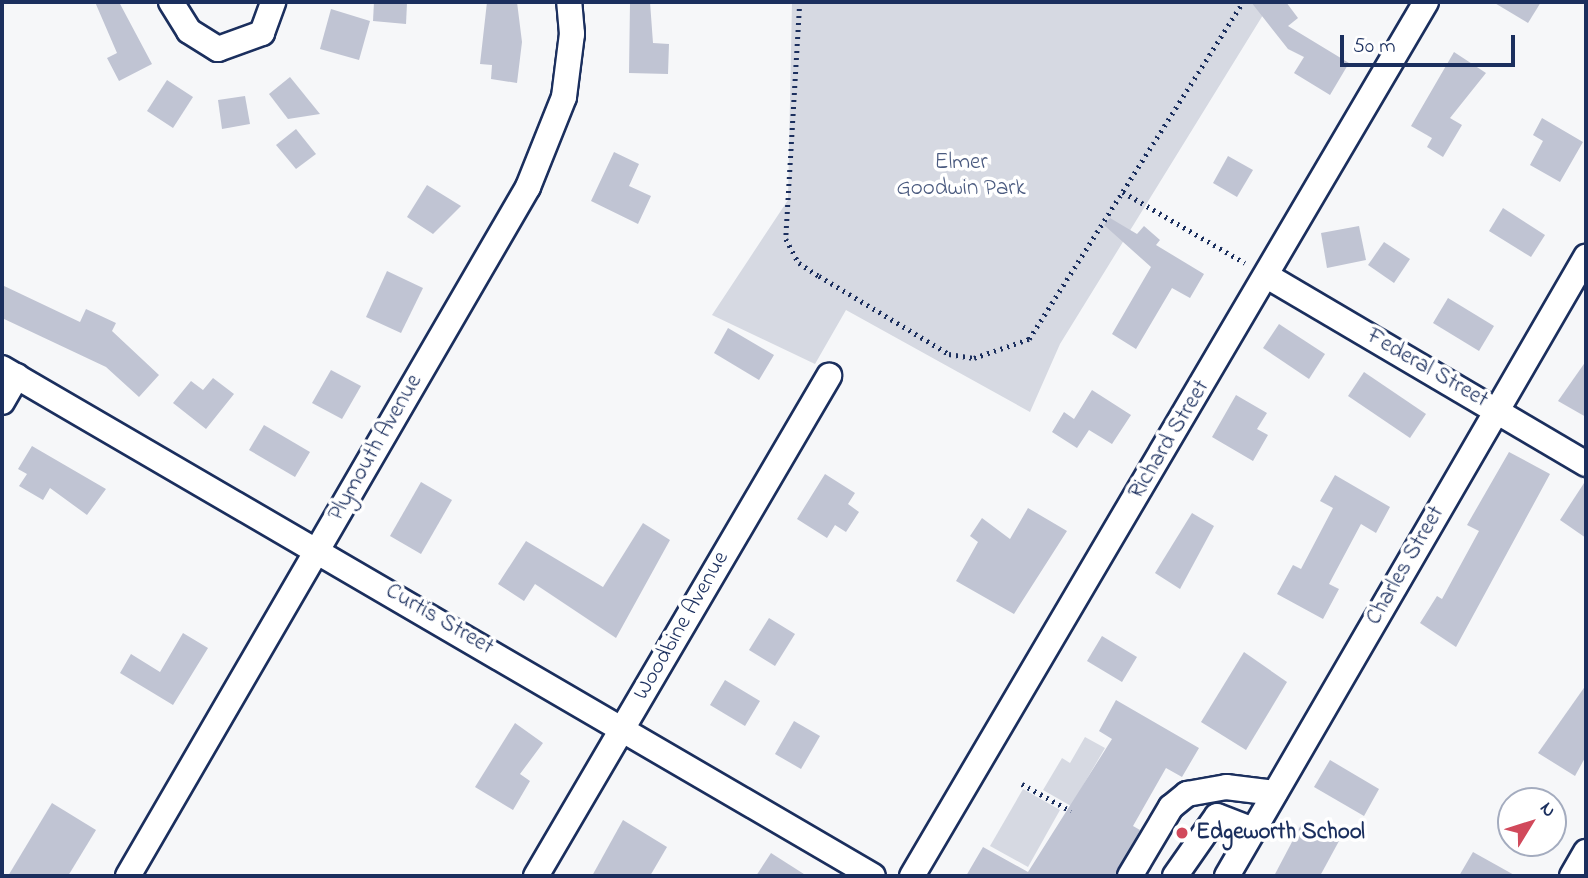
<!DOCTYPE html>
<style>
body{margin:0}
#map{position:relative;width:1588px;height:878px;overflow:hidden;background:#f6f7f9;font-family:"Indie Flower",sans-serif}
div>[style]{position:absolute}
.green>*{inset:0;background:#d6d9e2}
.building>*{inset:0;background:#c0c4d3}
.path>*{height:4.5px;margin-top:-2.25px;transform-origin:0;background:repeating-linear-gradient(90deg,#1b2f5e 0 2px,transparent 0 7px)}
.roads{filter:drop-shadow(2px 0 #1b2f5e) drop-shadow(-2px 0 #1b2f5e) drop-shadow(0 2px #1b2f5e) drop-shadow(0 -2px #1b2f5e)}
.minor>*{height:24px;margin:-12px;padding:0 12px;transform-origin:12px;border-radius:12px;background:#fff}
.dots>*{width:19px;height:19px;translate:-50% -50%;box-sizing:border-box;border:4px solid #fff;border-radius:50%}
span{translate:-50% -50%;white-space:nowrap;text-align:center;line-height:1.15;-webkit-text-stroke:7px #fff;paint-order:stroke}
.park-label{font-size:23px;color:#4a5a7f}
.street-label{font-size:23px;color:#1b2f5e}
.poi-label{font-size:23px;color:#1b2f5e;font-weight:700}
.left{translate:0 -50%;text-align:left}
.frame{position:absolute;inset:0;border:4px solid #1b2f5e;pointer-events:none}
.north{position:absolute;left:1497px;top:787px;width:70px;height:70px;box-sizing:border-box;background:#fff;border:2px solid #a4acbf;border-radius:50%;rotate:52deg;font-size:19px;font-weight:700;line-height:28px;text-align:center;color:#1b2f5e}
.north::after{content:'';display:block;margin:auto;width:24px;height:32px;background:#d1495b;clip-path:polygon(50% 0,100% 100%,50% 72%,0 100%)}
.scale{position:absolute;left:1340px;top:35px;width:175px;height:32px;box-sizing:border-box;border:4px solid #1b2f5e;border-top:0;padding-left:9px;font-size:21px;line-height:24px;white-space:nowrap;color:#1b2f5e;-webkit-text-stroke:5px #fff;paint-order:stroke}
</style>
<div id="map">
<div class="green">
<i style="clip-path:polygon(792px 2px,1271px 2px,1060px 344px,1030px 412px,846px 310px,815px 364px,712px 315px,788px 200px)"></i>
<i style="clip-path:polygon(1085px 737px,1105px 748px,1071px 806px,1043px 790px,1062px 758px,1070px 763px)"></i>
<i style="clip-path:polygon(1023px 789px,1060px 810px,1028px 867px,990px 846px)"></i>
</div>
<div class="building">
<i style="clip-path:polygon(95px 2px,119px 2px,152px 64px,119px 81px,107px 58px,117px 53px)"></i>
<i style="clip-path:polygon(374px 2px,407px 3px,406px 24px,373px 21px)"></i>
<i style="clip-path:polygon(487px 2px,517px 2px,522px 42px,517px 83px,491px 79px,492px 65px,480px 64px)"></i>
<i style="clip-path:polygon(630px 2px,650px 2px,653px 43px,669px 44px,668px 74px,629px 73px)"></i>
<i style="clip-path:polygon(1251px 2px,1286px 2px,1298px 18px,1288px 26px,1349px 63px,1330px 95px,1294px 73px,1304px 57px,1288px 49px)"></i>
<i style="clip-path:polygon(1493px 2px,1541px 2px,1528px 23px)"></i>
<i style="clip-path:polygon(331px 9px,370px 21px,359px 60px,320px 49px)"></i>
<i style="clip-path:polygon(1454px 52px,1486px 73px,1450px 118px,1462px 125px,1443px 157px,1427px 147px,1432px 138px,1411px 126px)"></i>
<i style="clip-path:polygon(290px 77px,320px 114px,288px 119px,269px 94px)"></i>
<i style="clip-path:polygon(167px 80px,193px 97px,173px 128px,147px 111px)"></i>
<i style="clip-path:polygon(245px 96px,250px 124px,222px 129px,218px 100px)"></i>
<i style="clip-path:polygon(1542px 118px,1583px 142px,1560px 182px,1530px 165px,1543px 141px,1533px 135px)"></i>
<i style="clip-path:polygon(296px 129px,316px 154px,296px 169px,276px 145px)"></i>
<i style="clip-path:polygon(614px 152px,639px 164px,629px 186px,651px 196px,638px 224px,591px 201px)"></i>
<i style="clip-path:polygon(1228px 156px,1253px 170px,1237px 197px,1213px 183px)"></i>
<i style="clip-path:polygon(427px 185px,461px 206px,433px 234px,407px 217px)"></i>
<i style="clip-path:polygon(1503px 208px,1545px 235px,1531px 257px,1489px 231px)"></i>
<i style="clip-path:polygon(1110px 218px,1137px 234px,1144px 226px,1160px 240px,1156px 245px,1204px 274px,1190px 298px,1172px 288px,1136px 349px,1112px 334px,1151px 267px,1104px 225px)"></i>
<i style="clip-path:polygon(1359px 226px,1366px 260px,1327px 268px,1321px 233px)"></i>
<i style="clip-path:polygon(1384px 242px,1410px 259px,1394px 283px,1368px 265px)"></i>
<i style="clip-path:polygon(387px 271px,423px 288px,401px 333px,366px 317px)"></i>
<i style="clip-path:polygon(2px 285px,80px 322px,86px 309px,116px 323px,112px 331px,159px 375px,139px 397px,106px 367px,2px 318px)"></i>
<i style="clip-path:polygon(1448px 298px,1494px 326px,1479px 351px,1433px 323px)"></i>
<i style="clip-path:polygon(1279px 324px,1325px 354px,1309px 379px,1263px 348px)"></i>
<i style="clip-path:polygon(728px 328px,774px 355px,759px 380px,714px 353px)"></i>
<i style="clip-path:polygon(1586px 361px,1586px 417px,1558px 401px)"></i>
<i style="clip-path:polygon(331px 370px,361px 386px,342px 419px,312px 403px)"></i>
<i style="clip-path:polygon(1364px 372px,1426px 414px,1410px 438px,1348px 396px)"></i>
<i style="clip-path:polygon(213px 378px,234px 394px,206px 429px,173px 403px,191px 381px,203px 390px)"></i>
<i style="clip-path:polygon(1092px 390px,1131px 415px,1112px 444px,1089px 430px,1077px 448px,1052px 432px,1064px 412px,1074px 419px)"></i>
<i style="clip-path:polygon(1236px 395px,1267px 413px,1257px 429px,1268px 435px,1253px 461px,1212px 437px)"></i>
<i style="clip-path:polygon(264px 425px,310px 452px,295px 477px,249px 450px)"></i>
<i style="clip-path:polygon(32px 446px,106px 489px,87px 515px,50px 488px,43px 500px,19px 486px,27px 474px,18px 469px)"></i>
<i style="clip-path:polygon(1509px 452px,1550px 474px,1456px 647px,1420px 623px,1437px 596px,1442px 599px,1479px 531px,1467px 525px)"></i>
<i style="clip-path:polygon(825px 474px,855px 493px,848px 504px,859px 512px,846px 532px,835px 525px,827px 538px,797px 519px)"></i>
<i style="clip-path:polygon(1335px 475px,1390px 507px,1376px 533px,1361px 524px,1329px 584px,1339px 589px,1323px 619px,1277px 594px,1293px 565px,1301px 569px,1333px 508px,1320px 501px)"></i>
<i style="clip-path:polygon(1586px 480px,1586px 538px,1560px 520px)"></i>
<i style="clip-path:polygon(421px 482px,452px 500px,421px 554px,390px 536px)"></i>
<i style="clip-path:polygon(1028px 508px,1067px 531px,1014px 614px,956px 581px,978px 542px,970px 536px,982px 518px,1010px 539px)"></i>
<i style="clip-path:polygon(1192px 513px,1214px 526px,1180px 589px,1155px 573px)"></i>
<i style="clip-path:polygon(643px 523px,670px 540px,616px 638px,535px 584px,524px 601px,498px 584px,526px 541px,603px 587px)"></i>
<i style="clip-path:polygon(769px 618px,795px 634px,775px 666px,749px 650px)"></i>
<i style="clip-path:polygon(183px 633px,208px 648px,173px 705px,120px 673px,131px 654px,160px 672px)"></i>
<i style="clip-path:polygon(1102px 636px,1137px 657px,1122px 682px,1087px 661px)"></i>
<i style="clip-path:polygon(1244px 652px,1287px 682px,1246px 750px,1201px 722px)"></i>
<i style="clip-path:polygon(725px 680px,760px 701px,745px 726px,710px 705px)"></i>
<i style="clip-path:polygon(1586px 685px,1586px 756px,1575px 776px,1538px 753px)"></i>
<i style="clip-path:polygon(1116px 700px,1199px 748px,1182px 777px,1166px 768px,1133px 826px,1140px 830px,1115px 876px,966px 876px,983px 847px,1028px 872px,1112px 739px,1099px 731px)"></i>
<i style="clip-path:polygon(794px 721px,820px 736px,801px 769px,775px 754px)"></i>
<i style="clip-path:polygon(515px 723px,543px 743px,520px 774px,530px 781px,513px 810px,475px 787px)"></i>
<i style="clip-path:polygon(1330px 760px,1379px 789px,1364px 816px,1314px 787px)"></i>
<i style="clip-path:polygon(52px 803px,96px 830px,68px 876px,8px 876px)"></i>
<i style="clip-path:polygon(623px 820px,667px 847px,650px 876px,592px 876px)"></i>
<i style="clip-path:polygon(1303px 821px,1339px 841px,1320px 876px,1274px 876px)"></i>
<i style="clip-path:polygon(1473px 852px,1516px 876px,1459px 876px)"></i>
<i style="clip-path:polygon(771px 853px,807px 876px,756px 876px)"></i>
</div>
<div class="path">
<i style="left:800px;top:2px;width:237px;rotate:93.4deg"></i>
<i style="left:786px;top:239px;width:27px;rotate:62deg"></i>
<i style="left:799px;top:263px;width:24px;rotate:33deg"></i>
<i style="left:819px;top:276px;width:152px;rotate:31deg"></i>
<i style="left:949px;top:354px;width:25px;rotate:9deg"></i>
<i style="left:974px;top:358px;width:58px;rotate:-19.1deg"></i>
<i style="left:1029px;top:339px;width:399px;rotate:-57.6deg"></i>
<i style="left:1123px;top:192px;width:141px;rotate:30.2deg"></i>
<i style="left:1022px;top:784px;width:56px;rotate:28.9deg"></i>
</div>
<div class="roads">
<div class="minor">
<i style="left:171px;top:2px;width:34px;rotate:58deg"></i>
<i style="left:189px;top:31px;width:34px;rotate:32deg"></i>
<i style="left:218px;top:49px;width:47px;rotate:-20deg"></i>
<i style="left:262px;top:33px;width:33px;rotate:-70deg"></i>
<i style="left:1267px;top:276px;width:370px;rotate:30.5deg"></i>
<i style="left:2px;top:368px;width:1008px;rotate:30.25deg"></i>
<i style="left:2px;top:402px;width:30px;rotate:-60deg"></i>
<i style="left:128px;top:876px;width:797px;rotate:-59.86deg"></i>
<i style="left:528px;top:187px;width:97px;rotate:-68.2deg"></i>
<i style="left:564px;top:97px;width:64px;rotate:-82.8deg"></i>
<i style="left:572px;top:34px;width:32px;rotate:-95deg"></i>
<i style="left:536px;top:876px;width:580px;rotate:-59.63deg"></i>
<i style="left:912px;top:876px;width:1014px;rotate:-59.54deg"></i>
<i style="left:1130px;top:876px;width:80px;rotate:-59.3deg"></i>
<i style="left:1171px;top:807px;width:21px;rotate:-39deg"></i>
<i style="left:1187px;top:794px;width:40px;rotate:-10deg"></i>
<i style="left:1226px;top:787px;width:49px;rotate:7deg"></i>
<i style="left:1175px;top:876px;width:73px;rotate:-55deg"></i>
<i style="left:1217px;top:816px;width:40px;rotate:21deg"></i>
<i style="left:1227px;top:876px;width:716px;rotate:-59.89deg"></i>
<i style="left:1572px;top:876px;width:28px;rotate:-60deg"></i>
</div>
</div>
<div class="dots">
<i style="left:1182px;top:833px;background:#d1495b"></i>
</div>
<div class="park-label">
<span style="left:961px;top:176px">Elmer<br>Goodwin Park</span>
</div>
<div class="street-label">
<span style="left:1427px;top:369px;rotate:30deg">Federal Street</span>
<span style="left:1170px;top:440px;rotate:-59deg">Richard Street</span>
<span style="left:376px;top:448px;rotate:-60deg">Plymouth Avenue</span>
<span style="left:1406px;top:566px;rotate:-60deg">Charles Street</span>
<span style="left:439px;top:620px;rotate:30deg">Curtis Street</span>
<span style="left:682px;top:626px;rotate:-60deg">Woodbine Avenue</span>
</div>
<div class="poi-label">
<span class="left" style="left:1196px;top:833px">Edgeworth School</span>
</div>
<div class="frame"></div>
<div class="north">N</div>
<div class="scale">50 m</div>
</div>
